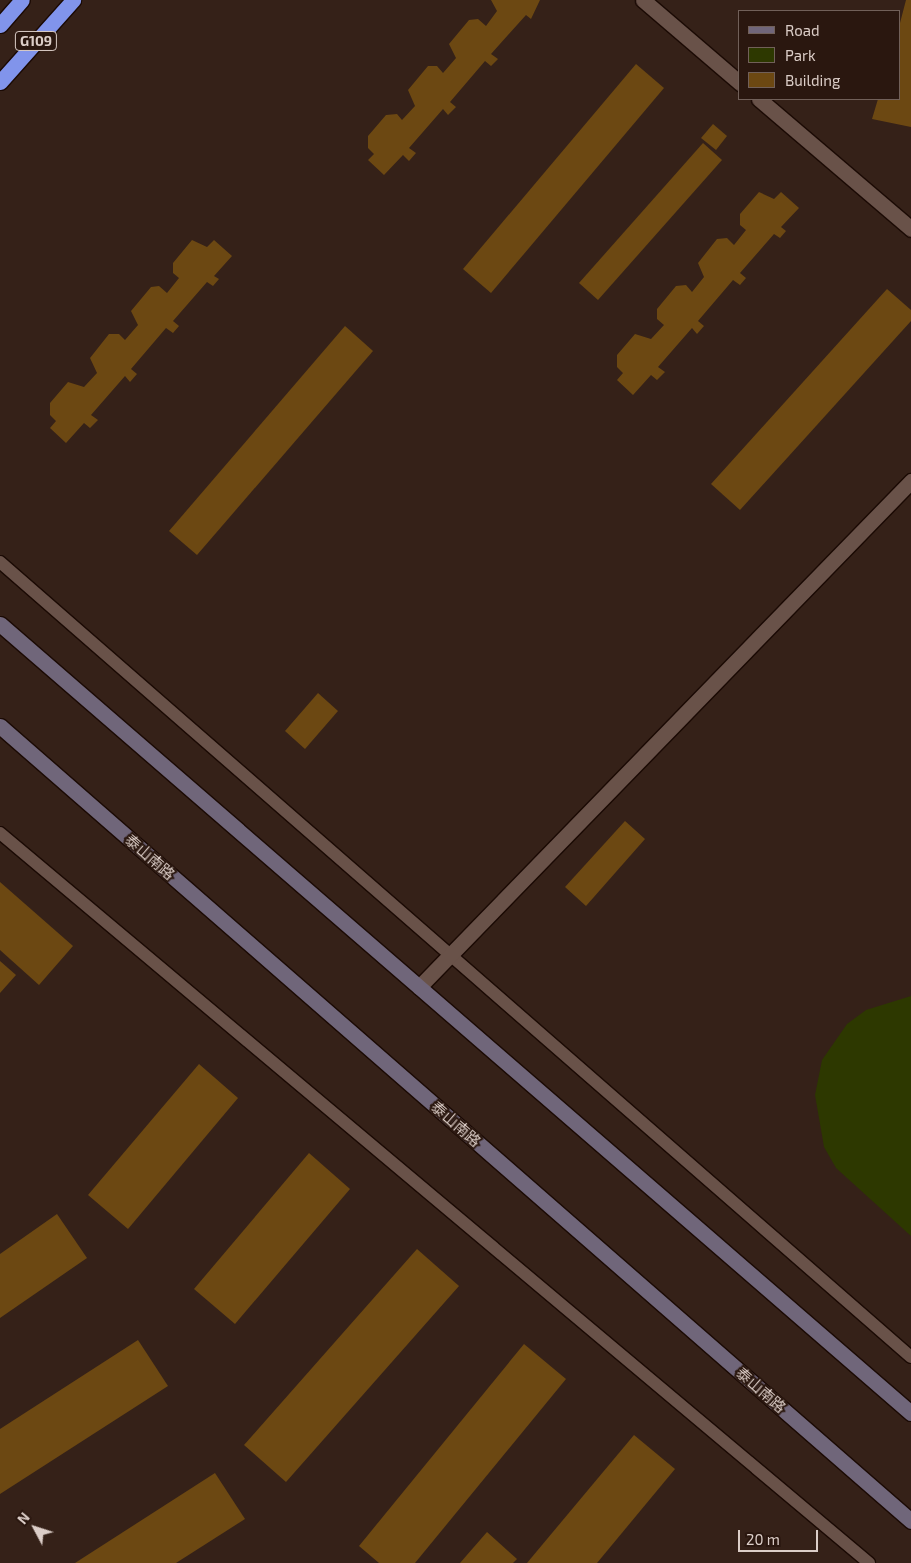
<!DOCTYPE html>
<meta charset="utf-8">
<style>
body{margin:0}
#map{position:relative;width:911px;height:1563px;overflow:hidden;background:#352118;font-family:"Exo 2","Noto Sans SC",sans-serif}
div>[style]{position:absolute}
.green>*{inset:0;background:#2d3800}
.building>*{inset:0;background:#6c4812}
.roads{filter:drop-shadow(1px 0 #1b0a04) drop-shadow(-1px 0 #1b0a04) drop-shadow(0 1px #1b0a04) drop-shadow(0 -1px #1b0a04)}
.lane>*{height:12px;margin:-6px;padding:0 6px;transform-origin:6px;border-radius:6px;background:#695249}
.street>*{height:15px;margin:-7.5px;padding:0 7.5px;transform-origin:7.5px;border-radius:7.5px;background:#695249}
.secondary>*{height:15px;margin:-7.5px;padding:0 7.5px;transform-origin:7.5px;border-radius:7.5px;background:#70667a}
.highway>*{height:15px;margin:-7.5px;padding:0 7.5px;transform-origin:7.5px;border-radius:7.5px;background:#8194eb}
span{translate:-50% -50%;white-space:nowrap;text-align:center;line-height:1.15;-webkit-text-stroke:4px #2a170f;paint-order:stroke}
.shield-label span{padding:1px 4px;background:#2a170f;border:1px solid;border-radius:4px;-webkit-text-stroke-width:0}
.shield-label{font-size:14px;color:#dccec8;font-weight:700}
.street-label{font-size:15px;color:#dccec8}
.legend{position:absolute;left:738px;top:10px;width:162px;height:90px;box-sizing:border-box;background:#2a170f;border:1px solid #716059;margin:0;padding:6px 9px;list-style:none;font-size:15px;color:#dccec8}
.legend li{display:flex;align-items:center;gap:10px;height:25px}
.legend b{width:25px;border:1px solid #716059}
.north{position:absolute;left:10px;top:1503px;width:50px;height:50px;-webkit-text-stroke:4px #2a170f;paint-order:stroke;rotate:310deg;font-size:14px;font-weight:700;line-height:20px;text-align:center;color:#dccec8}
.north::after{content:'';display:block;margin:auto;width:18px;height:22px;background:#dccec8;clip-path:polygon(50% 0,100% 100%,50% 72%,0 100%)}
.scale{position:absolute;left:738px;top:1530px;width:80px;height:22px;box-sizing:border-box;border:2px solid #dccec8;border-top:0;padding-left:6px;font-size:15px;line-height:18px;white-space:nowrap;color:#dccec8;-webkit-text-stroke:4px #2a170f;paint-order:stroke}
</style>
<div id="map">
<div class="green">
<i style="clip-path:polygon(911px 996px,911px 1236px,836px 1168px,824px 1147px,815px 1095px,822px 1060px,847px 1024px,866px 1010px)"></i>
</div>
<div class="building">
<i style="clip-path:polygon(491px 0,540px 0,531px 19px,526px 15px,491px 54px,498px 59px,491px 66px,485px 61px,450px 102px,456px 107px,448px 115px,443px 109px,409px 148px,416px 153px,409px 161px,403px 155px,384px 175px,368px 160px,374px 154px,368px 148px,368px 136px,386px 115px,397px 114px,402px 120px,415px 106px,408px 90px,428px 66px,437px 66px,443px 73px,456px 58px,449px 44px,469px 20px,478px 19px,486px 26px,497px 11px)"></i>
<i style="clip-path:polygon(906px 0,911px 0,911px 127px,872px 119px,878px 99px,900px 99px,900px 23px)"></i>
<i style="clip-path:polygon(636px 64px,664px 88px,491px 293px,463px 269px)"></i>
<i style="clip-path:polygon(713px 124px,727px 136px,716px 150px,701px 138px)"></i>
<i style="clip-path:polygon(703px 143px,722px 160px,598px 300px,579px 283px)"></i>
<i style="clip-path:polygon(759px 192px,774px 199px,781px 192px,799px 208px,781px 227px,786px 231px,780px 238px,774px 234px,740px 273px,746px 278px,740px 285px,733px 280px,698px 321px,704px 326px,697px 334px,692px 328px,658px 367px,665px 372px,657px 380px,651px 375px,633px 395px,617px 380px,623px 373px,617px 367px,617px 355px,635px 334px,651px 339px,664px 325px,657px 319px,657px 309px,676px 286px,686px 285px,692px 292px,704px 277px,698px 263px,717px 239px,727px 238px,734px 245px,746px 230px,740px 225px,740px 214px)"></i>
<i style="clip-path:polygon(192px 240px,207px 247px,214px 240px,232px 256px,214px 276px,219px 279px,213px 286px,207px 282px,173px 321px,179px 326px,173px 333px,166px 328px,131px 369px,137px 374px,130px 382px,125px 376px,91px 415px,98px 420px,90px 428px,84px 423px,66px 443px,50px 428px,56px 421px,50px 415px,50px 403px,68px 382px,84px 387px,97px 373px,90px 358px,109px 334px,119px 334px,125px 340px,138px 325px,131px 311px,151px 287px,159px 286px,167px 293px,179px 278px,173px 273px,173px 263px)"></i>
<i style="clip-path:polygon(887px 289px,911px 310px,911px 321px,740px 510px,711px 484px)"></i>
<i style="clip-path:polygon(345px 326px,373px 351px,197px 555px,169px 531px)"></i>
<i style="clip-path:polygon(318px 693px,338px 711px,305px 749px,285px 731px)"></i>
<i style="clip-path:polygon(625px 821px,645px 839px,586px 906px,565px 887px)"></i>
<i style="clip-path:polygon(0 882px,73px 946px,39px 985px,0 950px)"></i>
<i style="clip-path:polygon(0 961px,16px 975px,0 993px)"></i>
<i style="clip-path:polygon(199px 1064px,238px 1098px,128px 1229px,88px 1195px)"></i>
<i style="clip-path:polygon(309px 1153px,350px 1189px,235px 1324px,194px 1289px)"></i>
<i style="clip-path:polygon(57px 1214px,87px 1258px,0 1318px,0 1254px)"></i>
<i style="clip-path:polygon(417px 1249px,459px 1286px,286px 1482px,244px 1445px)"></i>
<i style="clip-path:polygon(138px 1340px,168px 1386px,0 1494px,0 1429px)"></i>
<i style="clip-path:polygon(524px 1344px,566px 1379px,415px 1563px,379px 1563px,359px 1546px)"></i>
<i style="clip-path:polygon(634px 1435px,675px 1469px,597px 1563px,527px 1563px)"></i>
<i style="clip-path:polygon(215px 1473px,245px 1519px,176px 1563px,75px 1563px)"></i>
<i style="clip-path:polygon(487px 1532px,517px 1559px,513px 1563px,460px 1563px)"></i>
</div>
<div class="roads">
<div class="lane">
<i style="left:0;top:562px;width:1209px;rotate:41.11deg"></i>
<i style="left:0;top:833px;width:1135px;rotate:40.03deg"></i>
</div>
<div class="street">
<i style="left:643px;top:0;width:128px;rotate:40.6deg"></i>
<i style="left:759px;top:99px;width:200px;rotate:40.5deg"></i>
<i style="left:419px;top:987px;width:706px;rotate:-45.8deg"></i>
</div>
<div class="secondary">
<i style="left:0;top:624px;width:1205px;rotate:40.9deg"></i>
<i style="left:0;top:726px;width:1209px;rotate:41.11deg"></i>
</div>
<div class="highway">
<i style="left:0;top:25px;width:33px;rotate:-49deg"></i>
<i style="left:0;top:82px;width:110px;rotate:-48.3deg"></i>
</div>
</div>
<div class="shield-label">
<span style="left:36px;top:41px">G109</span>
</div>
<div class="street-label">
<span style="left:150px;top:857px;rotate:41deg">泰山南路</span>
<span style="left:456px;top:1124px;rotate:41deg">泰山南路</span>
<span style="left:761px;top:1390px;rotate:41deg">泰山南路</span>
</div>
<ul class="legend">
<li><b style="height:6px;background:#70667a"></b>Road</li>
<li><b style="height:14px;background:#2d3800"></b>Park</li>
<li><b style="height:14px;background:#6c4812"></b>Building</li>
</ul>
<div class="north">N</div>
<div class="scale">20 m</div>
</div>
